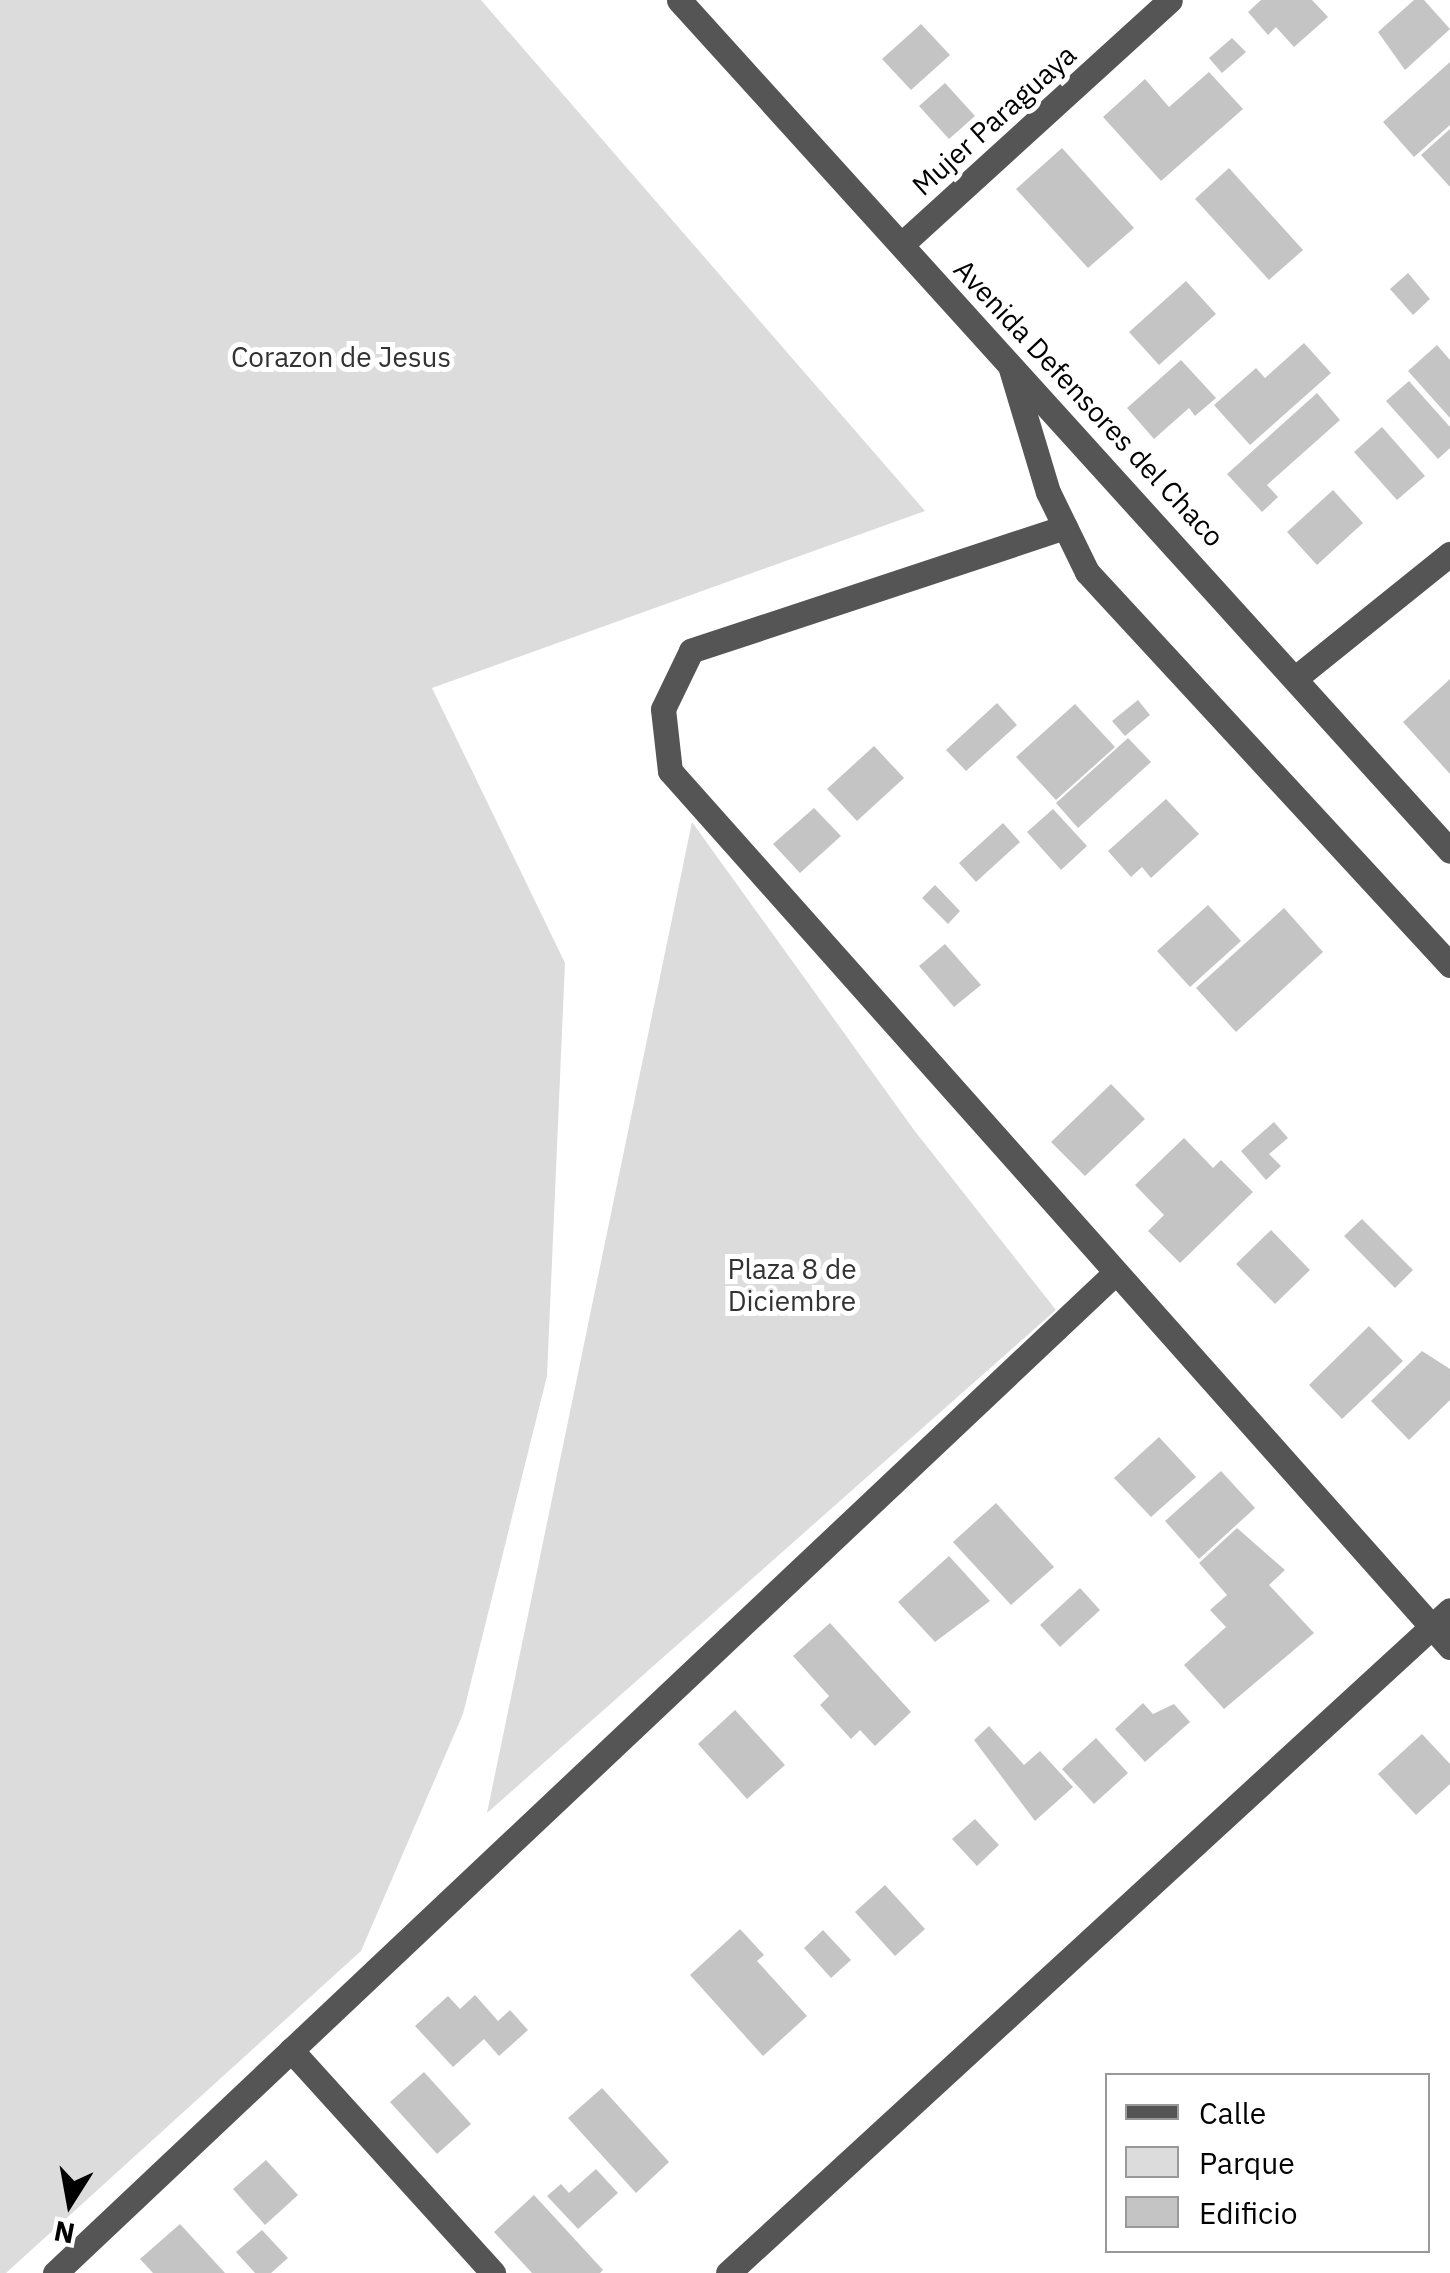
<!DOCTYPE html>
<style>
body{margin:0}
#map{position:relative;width:1450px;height:2273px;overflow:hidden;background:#fff;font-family:"IBM Plex Sans",sans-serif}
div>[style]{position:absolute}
.green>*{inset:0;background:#dcdcdc}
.building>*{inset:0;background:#c4c4c4}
.minor>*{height:25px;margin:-12.5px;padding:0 12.5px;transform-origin:12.5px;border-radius:12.5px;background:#555}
span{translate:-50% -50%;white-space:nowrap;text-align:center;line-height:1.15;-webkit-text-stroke:10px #fff;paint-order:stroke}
.street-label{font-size:28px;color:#000}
.park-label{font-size:28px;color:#333}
.legend{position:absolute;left:1105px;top:2073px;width:325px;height:180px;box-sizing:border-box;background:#fff;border:2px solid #999;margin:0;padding:12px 18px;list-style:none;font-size:30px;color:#000}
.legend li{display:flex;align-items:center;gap:20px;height:50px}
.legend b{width:50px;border:2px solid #999}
.north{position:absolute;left:20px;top:2153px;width:100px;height:100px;-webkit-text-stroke:8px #fff;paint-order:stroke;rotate:191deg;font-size:28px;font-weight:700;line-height:40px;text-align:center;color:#000}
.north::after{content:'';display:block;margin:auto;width:35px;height:45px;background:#000;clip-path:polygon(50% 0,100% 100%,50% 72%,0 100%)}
</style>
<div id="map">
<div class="green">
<i style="clip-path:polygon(0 0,481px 0,925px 511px,432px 688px,565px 963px,547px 1376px,463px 1714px,361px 1951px,6px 2273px,0 2273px)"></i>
<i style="clip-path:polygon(692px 822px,914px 1130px,1056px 1310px,487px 1813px)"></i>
</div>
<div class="building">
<i style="clip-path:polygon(1261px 0,1312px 0,1328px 17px,1294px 47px,1276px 27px,1268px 35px,1248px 12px)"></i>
<i style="clip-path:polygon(1414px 0,1424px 0,1450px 29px,1405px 70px,1378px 32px)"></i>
<i style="clip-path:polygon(921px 24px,950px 55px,911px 90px,882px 59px)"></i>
<i style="clip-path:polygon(1232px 38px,1246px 52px,1222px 73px,1209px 58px)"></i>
<i style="clip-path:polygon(1450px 62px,1450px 125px,1414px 157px,1383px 122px)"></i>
<i style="clip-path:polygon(1209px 72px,1243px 109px,1161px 181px,1103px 117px,1145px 79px,1169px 107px)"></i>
<i style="clip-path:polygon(945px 83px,975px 116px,949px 139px,919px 106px)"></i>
<i style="clip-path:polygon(1450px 129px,1450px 187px,1421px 155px)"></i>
<i style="clip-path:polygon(1062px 148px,1134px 228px,1088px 268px,1016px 189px)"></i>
<i style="clip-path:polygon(1229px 168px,1303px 250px,1269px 280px,1195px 199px)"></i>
<i style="clip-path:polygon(1408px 273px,1430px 299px,1413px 315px,1390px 289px)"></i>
<i style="clip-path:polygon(1186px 281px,1216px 314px,1159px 365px,1129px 332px)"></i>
<i style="clip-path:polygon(1304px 343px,1331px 373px,1250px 445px,1214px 405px,1256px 368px,1265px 378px)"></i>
<i style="clip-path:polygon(1437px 345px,1450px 360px,1450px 418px,1408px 371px)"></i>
<i style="clip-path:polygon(1181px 360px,1216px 398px,1195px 416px,1189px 408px,1154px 439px,1127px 408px)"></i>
<i style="clip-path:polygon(1409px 381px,1450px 427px,1450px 448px,1438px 459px,1386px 401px)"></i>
<i style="clip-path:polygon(1317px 393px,1340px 420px,1267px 485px,1278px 497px,1262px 512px,1227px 474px)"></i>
<i style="clip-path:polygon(1382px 427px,1425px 476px,1397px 500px,1354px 452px)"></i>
<i style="clip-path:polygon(1333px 490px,1363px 523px,1317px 565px,1287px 532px)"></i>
<i style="clip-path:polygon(1450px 679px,1450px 774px,1403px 722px)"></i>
<i style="clip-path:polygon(1138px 700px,1150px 715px,1125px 736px,1112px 721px)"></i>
<i style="clip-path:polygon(997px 703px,1017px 725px,966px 771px,946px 750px)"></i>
<i style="clip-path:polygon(1075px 704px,1115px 747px,1056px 800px,1016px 757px)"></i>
<i style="clip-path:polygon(1128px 738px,1151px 762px,1078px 828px,1056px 803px)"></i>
<i style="clip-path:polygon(874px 746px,904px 778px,857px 821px,827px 789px)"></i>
<i style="clip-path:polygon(1166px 799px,1199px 834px,1151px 878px,1142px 867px,1131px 877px,1108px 851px)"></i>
<i style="clip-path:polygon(814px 808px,841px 836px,800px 873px,773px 844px)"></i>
<i style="clip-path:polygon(1053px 809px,1087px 846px,1061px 870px,1027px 832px)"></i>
<i style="clip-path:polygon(1003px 823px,1020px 842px,976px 882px,959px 863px)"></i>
<i style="clip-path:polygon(935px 885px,960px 911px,948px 924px,922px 898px)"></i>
<i style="clip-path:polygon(1208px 905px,1241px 941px,1190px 987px,1157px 951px)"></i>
<i style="clip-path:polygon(1284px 908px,1323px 952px,1236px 1032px,1196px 988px)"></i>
<i style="clip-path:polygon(945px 944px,981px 985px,954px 1007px,919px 966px)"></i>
<i style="clip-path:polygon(1111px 1084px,1145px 1119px,1085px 1176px,1051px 1142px)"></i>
<i style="clip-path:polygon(1274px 1122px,1288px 1138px,1269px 1154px,1281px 1166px,1266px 1180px,1241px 1151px)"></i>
<i style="clip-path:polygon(1184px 1138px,1213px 1168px,1221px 1160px,1253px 1192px,1180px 1263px,1148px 1231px,1164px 1215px,1135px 1185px)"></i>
<i style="clip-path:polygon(1362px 1219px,1413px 1270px,1395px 1288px,1344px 1236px)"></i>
<i style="clip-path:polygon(1271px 1230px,1310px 1270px,1275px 1304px,1236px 1264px)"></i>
<i style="clip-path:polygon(1369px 1326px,1403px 1361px,1342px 1419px,1309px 1385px)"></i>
<i style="clip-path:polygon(1422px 1351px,1450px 1369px,1450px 1400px,1409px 1440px,1371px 1401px)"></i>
<i style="clip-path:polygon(1159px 1437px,1196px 1477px,1151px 1517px,1114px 1478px)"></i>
<i style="clip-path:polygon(1221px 1471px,1255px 1508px,1199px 1559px,1165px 1521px)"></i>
<i style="clip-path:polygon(996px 1503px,1054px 1567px,1011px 1605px,953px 1542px)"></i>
<i style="clip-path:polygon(1237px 1528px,1285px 1570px,1269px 1585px,1314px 1633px,1224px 1709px,1184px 1665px,1226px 1627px,1210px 1610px,1227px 1595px,1199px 1563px)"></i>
<i style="clip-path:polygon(949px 1556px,990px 1601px,935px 1642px,898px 1602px)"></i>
<i style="clip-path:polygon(1080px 1588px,1100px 1610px,1060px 1647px,1040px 1625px)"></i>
<i style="clip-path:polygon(830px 1623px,911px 1712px,875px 1746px,860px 1730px,851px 1739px,820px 1705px,829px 1696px,793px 1656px)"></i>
<i style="clip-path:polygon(1143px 1703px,1153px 1714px,1174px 1704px,1190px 1722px,1145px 1762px,1115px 1729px)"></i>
<i style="clip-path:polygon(735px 1710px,785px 1765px,747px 1799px,698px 1744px)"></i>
<i style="clip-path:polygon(989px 1726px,1024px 1765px,1040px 1751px,1073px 1787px,1035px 1821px,974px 1740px)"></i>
<i style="clip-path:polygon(1422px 1734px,1450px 1764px,1450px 1784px,1416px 1815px,1378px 1774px)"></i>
<i style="clip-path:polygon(1096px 1738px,1128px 1773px,1094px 1804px,1062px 1769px)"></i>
<i style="clip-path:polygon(975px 1819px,999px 1845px,977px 1866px,952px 1839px)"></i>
<i style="clip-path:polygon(885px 1885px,925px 1929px,895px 1956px,855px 1912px)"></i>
<i style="clip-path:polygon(740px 1929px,764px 1955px,757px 1961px,807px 2016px,763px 2056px,690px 1975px)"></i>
<i style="clip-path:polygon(823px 1930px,851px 1960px,831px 1978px,804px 1948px)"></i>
<i style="clip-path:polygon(475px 1995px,498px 2021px,510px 2010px,528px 2030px,499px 2056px,484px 2039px,453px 2067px,415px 2026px,448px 1996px,460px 2009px)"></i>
<i style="clip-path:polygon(424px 2072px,471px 2124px,437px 2154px,390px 2102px)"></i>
<i style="clip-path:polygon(602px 2088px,669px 2162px,636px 2193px,568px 2118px)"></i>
<i style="clip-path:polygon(266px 2160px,298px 2195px,265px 2225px,233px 2189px)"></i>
<i style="clip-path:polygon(596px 2169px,618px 2193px,578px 2229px,547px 2196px,561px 2184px,569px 2193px)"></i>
<i style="clip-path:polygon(534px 2195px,603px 2270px,600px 2273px,532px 2273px,494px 2232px)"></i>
<i style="clip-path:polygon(180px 2224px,225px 2273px,153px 2273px,140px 2259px)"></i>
<i style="clip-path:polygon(262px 2230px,288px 2258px,271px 2273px,255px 2273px,236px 2252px)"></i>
</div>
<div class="minor">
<i style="left:679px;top:0;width:1148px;rotate:47.82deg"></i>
<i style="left:902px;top:244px;width:362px;rotate:-42.3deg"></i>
<i style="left:1011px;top:369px;width:128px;rotate:73.3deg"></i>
<i style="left:1048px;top:492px;width:89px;rotate:64deg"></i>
<i style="left:1087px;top:572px;width:535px;rotate:47.27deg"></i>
<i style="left:1065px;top:527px;width:394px;rotate:161.7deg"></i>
<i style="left:691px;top:651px;width:64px;rotate:115.8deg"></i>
<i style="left:663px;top:709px;width:62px;rotate:83.6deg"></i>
<i style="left:670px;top:771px;width:1173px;rotate:48.32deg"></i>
<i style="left:1298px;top:676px;width:195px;rotate:-38.8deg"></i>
<i style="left:291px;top:2050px;width:301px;rotate:47.8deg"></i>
<i style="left:55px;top:2273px;width:1457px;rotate:-43.33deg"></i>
<i style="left:728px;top:2273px;width:980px;rotate:-42.56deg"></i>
</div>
<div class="street-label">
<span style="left:994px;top:120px;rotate:-42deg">Mujer Paraguaya</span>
<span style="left:1089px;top:403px;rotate:47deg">Avenida Defensores del Chaco</span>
</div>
<div class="park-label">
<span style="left:341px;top:357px">Corazon de Jesus</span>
<span style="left:792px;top:1285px">Plaza 8 de<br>Diciembre</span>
</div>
<ul class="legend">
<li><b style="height:12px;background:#555"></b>Calle</li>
<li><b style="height:28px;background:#dcdcdc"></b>Parque</li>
<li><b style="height:28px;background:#c4c4c4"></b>Edificio</li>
</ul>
<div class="north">N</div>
</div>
